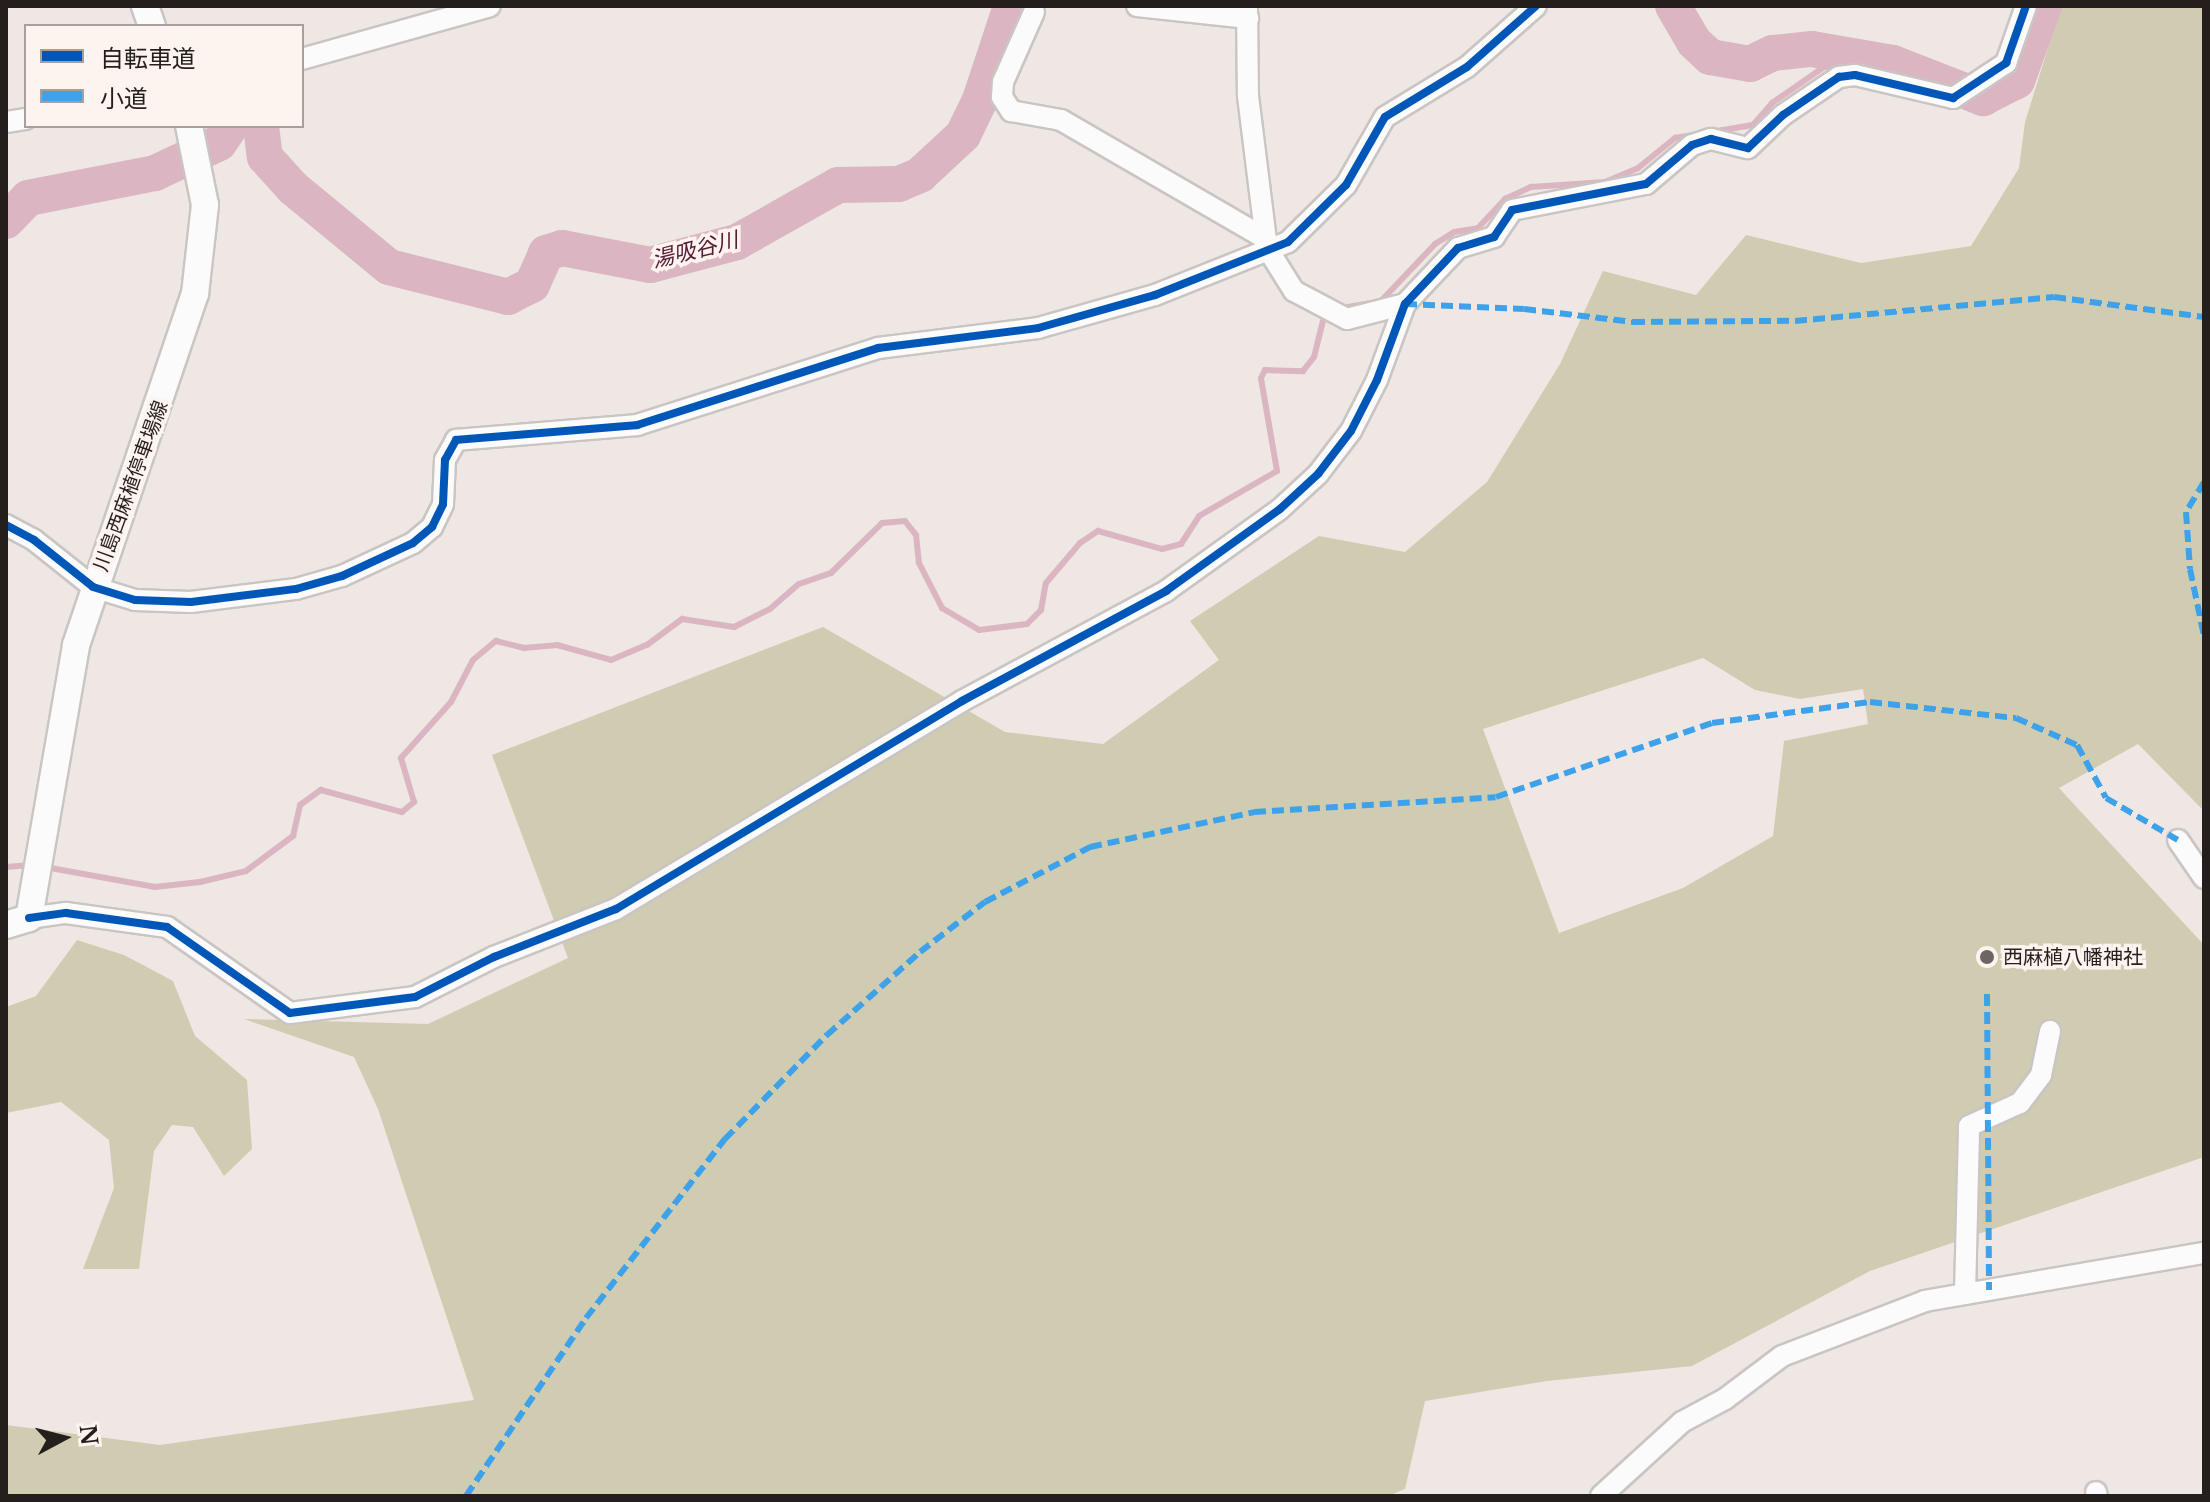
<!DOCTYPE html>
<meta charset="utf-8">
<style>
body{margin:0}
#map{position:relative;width:2210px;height:1502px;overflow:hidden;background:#eee7e4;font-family:"Libre Baskerville","Noto Sans JP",serif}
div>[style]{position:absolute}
.forest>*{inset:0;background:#d0ccb1}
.stream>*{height:6px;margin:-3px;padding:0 3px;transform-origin:3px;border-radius:3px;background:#dbb6c2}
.river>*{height:36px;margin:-18px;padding:0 18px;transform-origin:18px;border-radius:18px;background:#dbb6c2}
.roads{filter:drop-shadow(2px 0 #cac5c3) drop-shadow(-2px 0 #cac5c3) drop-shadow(0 2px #cac5c3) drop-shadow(0 -2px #cac5c3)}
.minor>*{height:20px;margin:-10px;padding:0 10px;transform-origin:10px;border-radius:10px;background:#fcfbfb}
.major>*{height:26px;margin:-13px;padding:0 13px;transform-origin:13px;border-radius:13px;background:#fcfbfb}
.quiet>*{height:6px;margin-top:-3px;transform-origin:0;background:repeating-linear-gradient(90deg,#3ea2ea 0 12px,transparent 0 18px)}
.cycleway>*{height:8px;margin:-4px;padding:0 4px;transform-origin:4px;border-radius:4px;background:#0057b8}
.dots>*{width:22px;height:22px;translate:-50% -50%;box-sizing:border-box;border:4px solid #fdf4ef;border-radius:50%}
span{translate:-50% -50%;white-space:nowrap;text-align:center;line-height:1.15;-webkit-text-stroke:7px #fdf4ef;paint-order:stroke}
.street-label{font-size:20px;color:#241f1d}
.poi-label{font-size:20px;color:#241f1d}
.left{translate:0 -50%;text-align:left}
.water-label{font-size:22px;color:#571c37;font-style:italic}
.frame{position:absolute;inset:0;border:8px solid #241f1d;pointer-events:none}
.legend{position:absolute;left:24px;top:24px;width:280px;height:104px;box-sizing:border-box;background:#fdf4ef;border:2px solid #a69f9b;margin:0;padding:10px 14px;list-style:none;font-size:24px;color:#241f1d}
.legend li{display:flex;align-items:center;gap:16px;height:40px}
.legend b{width:40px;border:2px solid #a69f9b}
.north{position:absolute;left:24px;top:1398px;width:80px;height:80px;-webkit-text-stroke:6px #fdf4ef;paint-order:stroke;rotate:83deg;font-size:22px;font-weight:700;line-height:32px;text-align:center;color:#241f1d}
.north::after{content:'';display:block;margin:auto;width:28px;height:36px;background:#241f1d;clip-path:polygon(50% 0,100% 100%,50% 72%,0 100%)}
</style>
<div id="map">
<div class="forest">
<i style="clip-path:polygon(evenodd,2061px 6px,2204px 6px,2204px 811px,2138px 744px,2059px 788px,2204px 945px,2204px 1157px,1870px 1271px,1692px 1366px,1547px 1381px,1425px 1401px,1405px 1489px,1388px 1496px,6px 1496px,6px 1425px,160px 1445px,474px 1400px,378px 1109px,354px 1057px,244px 1019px,428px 1024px,568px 958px,492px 755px,823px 627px,1005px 732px,1103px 744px,1219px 660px,1190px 621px,1319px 536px,1405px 552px,1487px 482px,1560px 364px,1603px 271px,1696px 295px,1746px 235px,1861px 263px,1971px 246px,2019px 168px,2025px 122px,2061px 6px,1703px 658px,1755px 690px,1800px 699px,1863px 689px,1868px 724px,1784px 741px,1773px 836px,1683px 888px,1559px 933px,1483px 729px,1703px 658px)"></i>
<i style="clip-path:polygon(77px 940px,124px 955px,173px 981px,195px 1036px,247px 1080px,252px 1149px,224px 1176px,193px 1127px,172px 1125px,154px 1151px,139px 1269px,83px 1269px,114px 1188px,109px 1140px,61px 1102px,6px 1113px,6px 1007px,36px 996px)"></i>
</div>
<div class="stream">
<i style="left:1381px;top:301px;width:79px;rotate:-46.5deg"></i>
<i style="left:1435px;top:244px;width:22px;rotate:-32deg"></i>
<i style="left:1454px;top:232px;width:24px;rotate:-9deg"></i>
<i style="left:1478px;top:228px;width:40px;rotate:-47deg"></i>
<i style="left:1505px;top:199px;width:29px;rotate:-25deg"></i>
<i style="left:1531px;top:187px;width:74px;rotate:-3.9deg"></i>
<i style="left:1605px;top:182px;width:36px;rotate:-23deg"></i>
<i style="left:1638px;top:168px;width:48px;rotate:-39deg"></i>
<i style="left:1675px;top:138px;width:79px;rotate:-9.5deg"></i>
<i style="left:1753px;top:125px;width:29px;rotate:-49deg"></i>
<i style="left:1772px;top:103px;width:83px;rotate:-34.7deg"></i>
<i style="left:1342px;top:308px;width:28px;rotate:-10deg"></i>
<i style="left:6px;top:867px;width:24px;rotate:-5deg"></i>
<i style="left:45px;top:867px;width:112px;rotate:10.3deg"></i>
<i style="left:155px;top:887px;width:45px;rotate:-6.3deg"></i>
<i style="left:200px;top:882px;width:47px;rotate:-13.4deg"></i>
<i style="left:246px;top:871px;width:59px;rotate:-36.7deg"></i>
<i style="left:293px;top:836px;width:32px;rotate:-77deg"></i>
<i style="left:300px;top:805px;width:26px;rotate:-36deg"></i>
<i style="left:321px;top:790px;width:84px;rotate:15.2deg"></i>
<i style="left:402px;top:812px;width:16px;rotate:-40deg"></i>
<i style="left:414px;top:802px;width:46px;rotate:-106.5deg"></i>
<i style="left:401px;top:758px;width:75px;rotate:-48.2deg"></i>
<i style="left:451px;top:702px;width:47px;rotate:-62.4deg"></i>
<i style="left:473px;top:660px;width:30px;rotate:-40deg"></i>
<i style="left:496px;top:641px;width:29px;rotate:14deg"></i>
<i style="left:524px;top:648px;width:33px;rotate:-5deg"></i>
<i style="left:557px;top:645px;width:56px;rotate:15.5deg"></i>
<i style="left:611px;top:660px;width:39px;rotate:-23deg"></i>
<i style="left:647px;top:645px;width:44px;rotate:-36.6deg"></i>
<i style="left:682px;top:619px;width:53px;rotate:8.7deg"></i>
<i style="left:734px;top:627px;width:40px;rotate:-26.6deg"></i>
<i style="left:770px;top:609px;width:38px;rotate:-41deg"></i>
<i style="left:799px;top:584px;width:34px;rotate:-19deg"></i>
<i style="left:831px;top:573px;width:71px;rotate:-44.4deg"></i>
<i style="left:882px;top:523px;width:23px;rotate:-5deg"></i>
<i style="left:905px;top:521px;width:18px;rotate:52deg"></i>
<i style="left:916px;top:535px;width:28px;rotate:84deg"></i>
<i style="left:919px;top:563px;width:51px;rotate:62.9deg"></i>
<i style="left:942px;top:608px;width:43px;rotate:30.7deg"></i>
<i style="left:979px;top:630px;width:48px;rotate:-7.1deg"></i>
<i style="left:1027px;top:624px;width:20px;rotate:-45deg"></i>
<i style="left:1041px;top:610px;width:27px;rotate:-80deg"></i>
<i style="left:1046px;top:583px;width:52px;rotate:-49.6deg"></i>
<i style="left:1080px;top:543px;width:22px;rotate:-34deg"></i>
<i style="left:1098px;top:531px;width:66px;rotate:15.7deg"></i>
<i style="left:1162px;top:549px;width:20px;rotate:-15deg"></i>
<i style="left:1181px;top:544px;width:33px;rotate:-57deg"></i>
<i style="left:1199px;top:516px;width:90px;rotate:-30deg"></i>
<i style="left:1277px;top:471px;width:94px;rotate:-99.8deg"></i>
<i style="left:1261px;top:378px;width:9px;rotate:-63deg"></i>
<i style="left:1265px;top:370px;width:38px;rotate:2deg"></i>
<i style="left:1303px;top:371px;width:18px;rotate:-52deg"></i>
<i style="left:1314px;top:357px;width:37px;rotate:-76deg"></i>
</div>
<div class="river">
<i style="left:1673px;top:6px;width:42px;rotate:59.7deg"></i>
<i style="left:1694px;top:42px;width:22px;rotate:43deg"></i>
<i style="left:1710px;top:57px;width:41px;rotate:9.9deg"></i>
<i style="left:1750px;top:64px;width:25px;rotate:-26deg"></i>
<i style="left:1773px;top:53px;width:39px;rotate:-6deg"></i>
<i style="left:1812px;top:49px;width:82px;rotate:9.8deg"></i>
<i style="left:1893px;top:63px;width:97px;rotate:21.3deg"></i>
<i style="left:1983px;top:98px;width:38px;rotate:-27deg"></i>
<i style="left:2017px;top:81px;width:80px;rotate:-70.2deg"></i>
<i style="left:261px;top:126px;width:31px;rotate:83deg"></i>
<i style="left:265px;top:157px;width:42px;rotate:47.9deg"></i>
<i style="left:293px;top:188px;width:124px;rotate:39.5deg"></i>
<i style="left:389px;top:267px;width:123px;rotate:14.1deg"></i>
<i style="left:508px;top:297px;width:27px;rotate:-27deg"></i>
<i style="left:532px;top:285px;width:35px;rotate:-66deg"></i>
<i style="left:546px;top:253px;width:17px;rotate:-17deg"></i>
<i style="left:562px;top:248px;width:90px;rotate:10.9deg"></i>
<i style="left:650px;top:265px;width:90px;rotate:-14.8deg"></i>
<i style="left:737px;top:242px;width:116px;rotate:-29.4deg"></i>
<i style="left:838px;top:185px;width:61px;rotate:-0.9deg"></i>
<i style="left:899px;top:184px;width:23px;rotate:-23deg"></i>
<i style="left:920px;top:175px;width:59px;rotate:-42.9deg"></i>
<i style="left:963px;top:135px;width:39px;rotate:-64deg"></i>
<i style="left:980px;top:100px;width:99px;rotate:-71.7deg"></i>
<i style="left:6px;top:221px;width:32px;rotate:-46deg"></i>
<i style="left:28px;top:198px;width:129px;rotate:-11.1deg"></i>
<i style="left:155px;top:173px;width:71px;rotate:-25.1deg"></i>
<i style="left:219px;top:143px;width:21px;rotate:-55deg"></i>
</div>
<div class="roads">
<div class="minor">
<i style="left:1137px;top:6px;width:112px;rotate:6.2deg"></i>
<i style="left:1247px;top:6px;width:90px;rotate:89.4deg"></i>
<i style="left:1248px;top:96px;width:153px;rotate:82.9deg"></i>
<i style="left:1267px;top:248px;width:51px;rotate:57.9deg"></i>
<i style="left:1294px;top:291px;width:60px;rotate:27.8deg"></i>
<i style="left:1347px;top:319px;width:60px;rotate:-14.5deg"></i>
<i style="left:1034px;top:12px;width:77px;rotate:113.9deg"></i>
<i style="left:1003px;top:82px;width:15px;rotate:94deg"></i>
<i style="left:1002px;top:97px;width:17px;rotate:57deg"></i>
<i style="left:1011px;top:111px;width:51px;rotate:10.2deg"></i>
<i style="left:1061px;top:120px;width:237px;rotate:30.1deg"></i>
<i style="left:302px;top:59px;width:195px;rotate:-15.7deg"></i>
<i style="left:6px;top:122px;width:20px;rotate:-9deg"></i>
<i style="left:6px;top:525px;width:32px;rotate:28deg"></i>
<i style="left:34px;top:540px;width:75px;rotate:38.5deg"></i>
<i style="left:93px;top:587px;width:44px;rotate:17.2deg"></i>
<i style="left:135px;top:600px;width:56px;rotate:2deg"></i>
<i style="left:191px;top:602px;width:106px;rotate:-7.1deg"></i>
<i style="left:296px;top:589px;width:48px;rotate:-15.8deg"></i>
<i style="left:342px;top:576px;width:78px;rotate:-24.9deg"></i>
<i style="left:413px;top:543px;width:25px;rotate:-40deg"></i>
<i style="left:432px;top:527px;width:25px;rotate:-64deg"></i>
<i style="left:443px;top:504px;width:44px;rotate:-87.4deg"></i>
<i style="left:445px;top:460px;width:23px;rotate:-61deg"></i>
<i style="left:456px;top:440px;width:182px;rotate:-4.7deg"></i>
<i style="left:637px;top:425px;width:253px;rotate:-17.7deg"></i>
<i style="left:878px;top:348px;width:161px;rotate:-7.1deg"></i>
<i style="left:1038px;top:328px;width:122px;rotate:-15.8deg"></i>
<i style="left:1155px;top:295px;width:143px;rotate:-21.7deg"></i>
<i style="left:1288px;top:242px;width:81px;rotate:-44.5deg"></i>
<i style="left:1346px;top:185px;width:78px;rotate:-60.2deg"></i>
<i style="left:1385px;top:117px;width:96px;rotate:-31.4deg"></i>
<i style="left:1467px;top:67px;width:92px;rotate:-41.5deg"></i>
<i style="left:2178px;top:840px;width:46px;rotate:55.6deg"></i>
<i style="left:29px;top:918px;width:37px;rotate:-8deg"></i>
<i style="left:66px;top:913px;width:102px;rotate:7.9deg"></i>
<i style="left:167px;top:927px;width:150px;rotate:35deg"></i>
<i style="left:290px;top:1013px;width:126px;rotate:-7.3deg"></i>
<i style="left:415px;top:997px;width:89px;rotate:-26.9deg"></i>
<i style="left:494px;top:957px;width:131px;rotate:-21.5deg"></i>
<i style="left:616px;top:909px;width:404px;rotate:-31deg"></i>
<i style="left:962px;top:701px;width:232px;rotate:-28.3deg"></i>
<i style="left:1166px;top:591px;width:140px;rotate:-35.7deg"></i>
<i style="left:1280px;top:509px;width:52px;rotate:-42.6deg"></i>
<i style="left:1318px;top:474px;width:54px;rotate:-52.5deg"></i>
<i style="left:1351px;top:431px;width:57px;rotate:-63deg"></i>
<i style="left:1377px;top:380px;width:81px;rotate:-69.8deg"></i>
<i style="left:1405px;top:304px;width:77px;rotate:-46.6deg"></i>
<i style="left:1458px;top:248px;width:38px;rotate:-17deg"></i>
<i style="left:1494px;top:237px;width:32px;rotate:-56deg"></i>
<i style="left:1512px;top:210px;width:136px;rotate:-11deg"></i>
<i style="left:1646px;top:184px;width:60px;rotate:-40.3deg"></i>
<i style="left:1692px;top:145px;width:20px;rotate:-18deg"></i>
<i style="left:1711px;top:139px;width:38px;rotate:14deg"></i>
<i style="left:1748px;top:148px;width:48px;rotate:-43.3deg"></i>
<i style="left:1783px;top:115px;width:68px;rotate:-34.2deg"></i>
<i style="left:1839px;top:77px;width:16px;rotate:-7deg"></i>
<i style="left:1855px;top:75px;width:101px;rotate:13.2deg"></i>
<i style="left:1953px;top:98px;width:64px;rotate:-33.4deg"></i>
<i style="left:2006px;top:63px;width:60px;rotate:-70.7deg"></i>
<i style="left:1965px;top:1294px;width:168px;rotate:-88.6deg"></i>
<i style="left:1969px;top:1126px;width:56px;rotate:-24.3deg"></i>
<i style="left:2020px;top:1103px;width:35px;rotate:-53deg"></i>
<i style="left:2041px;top:1075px;width:45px;rotate:-78.4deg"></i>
<i style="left:2096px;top:1492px;width:4px;rotate:76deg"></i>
<i style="left:1601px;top:1496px;width:110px;rotate:-42.4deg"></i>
<i style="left:1682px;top:1422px;width:49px;rotate:-28.1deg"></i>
<i style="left:1725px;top:1399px;width:71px;rotate:-37deg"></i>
<i style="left:1782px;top:1356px;width:153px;rotate:-21deg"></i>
<i style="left:1925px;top:1301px;width:283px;rotate:-9.8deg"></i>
</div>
<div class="major">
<i style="left:145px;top:6px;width:21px;rotate:71deg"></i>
<i style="left:6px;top:925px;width:24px;rotate:-17deg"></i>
<i style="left:29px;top:918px;width:277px;rotate:-80.2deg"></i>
<i style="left:76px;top:645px;width:371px;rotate:-71.3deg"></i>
<i style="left:195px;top:294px;width:90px;rotate:-83.6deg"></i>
<i style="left:205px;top:205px;width:81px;rotate:-101.4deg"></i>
</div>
</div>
<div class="quiet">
<i style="left:1405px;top:304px;width:119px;rotate:2.4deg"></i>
<i style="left:1524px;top:309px;width:110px;rotate:6.8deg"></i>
<i style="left:1633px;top:322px;width:162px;rotate:-0.4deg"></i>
<i style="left:1795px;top:321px;width:260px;rotate:-5.3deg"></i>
<i style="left:2054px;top:297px;width:151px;rotate:7.6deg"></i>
<i style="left:2204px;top:482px;width:35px;rotate:121deg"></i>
<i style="left:2186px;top:512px;width:57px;rotate:86deg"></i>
<i style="left:2190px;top:569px;width:68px;rotate:78.2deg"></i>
<i style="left:1987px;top:994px;width:296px;rotate:89.6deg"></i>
<i style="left:466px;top:1496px;width:215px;rotate:-56deg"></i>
<i style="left:586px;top:1318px;width:227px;rotate:-52.2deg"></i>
<i style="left:725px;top:1139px;width:146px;rotate:-45.6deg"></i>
<i style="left:827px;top:1035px;width:125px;rotate:-41.7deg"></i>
<i style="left:920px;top:952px;width:82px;rotate:-37.6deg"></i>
<i style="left:985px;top:902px;width:119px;rotate:-27.6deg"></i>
<i style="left:1090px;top:847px;width:168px;rotate:-12deg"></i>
<i style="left:1254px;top:812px;width:242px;rotate:-3.5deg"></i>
<i style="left:1496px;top:797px;width:228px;rotate:-18.9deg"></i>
<i style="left:1712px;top:723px;width:159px;rotate:-7.6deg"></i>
<i style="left:1870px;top:702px;width:147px;rotate:6.3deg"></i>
<i style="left:2016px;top:718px;width:67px;rotate:23.9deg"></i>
<i style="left:2077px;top:745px;width:60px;rotate:61.3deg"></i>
<i style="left:2106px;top:798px;width:83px;rotate:30.3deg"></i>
</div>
<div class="cycleway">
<i style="left:6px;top:525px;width:32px;rotate:28deg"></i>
<i style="left:34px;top:540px;width:75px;rotate:38.5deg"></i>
<i style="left:93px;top:587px;width:44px;rotate:17.2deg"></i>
<i style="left:135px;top:600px;width:56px;rotate:2deg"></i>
<i style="left:191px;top:602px;width:106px;rotate:-7.1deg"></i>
<i style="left:296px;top:589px;width:48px;rotate:-15.8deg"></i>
<i style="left:342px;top:576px;width:78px;rotate:-24.9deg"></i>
<i style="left:413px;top:543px;width:25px;rotate:-40deg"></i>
<i style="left:432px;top:527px;width:25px;rotate:-64deg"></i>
<i style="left:443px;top:504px;width:44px;rotate:-87.4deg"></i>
<i style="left:445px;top:460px;width:23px;rotate:-61deg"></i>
<i style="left:456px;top:440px;width:182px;rotate:-4.7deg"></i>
<i style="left:637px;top:425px;width:253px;rotate:-17.7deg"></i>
<i style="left:878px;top:348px;width:161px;rotate:-7.1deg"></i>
<i style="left:1038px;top:328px;width:122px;rotate:-15.8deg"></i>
<i style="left:1155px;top:295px;width:143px;rotate:-21.7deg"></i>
<i style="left:1288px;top:242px;width:81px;rotate:-44.5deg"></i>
<i style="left:1346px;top:185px;width:78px;rotate:-60.2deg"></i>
<i style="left:1385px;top:117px;width:96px;rotate:-31.4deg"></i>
<i style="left:1467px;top:67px;width:92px;rotate:-41.5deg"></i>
<i style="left:29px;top:918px;width:37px;rotate:-8deg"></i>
<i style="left:66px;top:913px;width:102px;rotate:7.9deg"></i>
<i style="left:167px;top:927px;width:150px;rotate:35deg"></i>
<i style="left:290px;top:1013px;width:126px;rotate:-7.3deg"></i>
<i style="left:415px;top:997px;width:89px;rotate:-26.9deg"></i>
<i style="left:494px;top:957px;width:131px;rotate:-21.5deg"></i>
<i style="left:616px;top:909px;width:404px;rotate:-31deg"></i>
<i style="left:962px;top:701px;width:232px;rotate:-28.3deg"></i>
<i style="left:1166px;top:591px;width:140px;rotate:-35.7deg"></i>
<i style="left:1280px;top:509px;width:52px;rotate:-42.6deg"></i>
<i style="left:1318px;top:474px;width:54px;rotate:-52.5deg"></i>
<i style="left:1351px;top:431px;width:57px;rotate:-63deg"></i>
<i style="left:1377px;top:380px;width:81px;rotate:-69.8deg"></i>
<i style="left:1405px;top:304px;width:77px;rotate:-46.6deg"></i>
<i style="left:1458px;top:248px;width:38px;rotate:-17deg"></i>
<i style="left:1494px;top:237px;width:32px;rotate:-56deg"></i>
<i style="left:1512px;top:210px;width:136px;rotate:-11deg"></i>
<i style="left:1646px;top:184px;width:60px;rotate:-40.3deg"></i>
<i style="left:1692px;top:145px;width:20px;rotate:-18deg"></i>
<i style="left:1711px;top:139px;width:38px;rotate:14deg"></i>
<i style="left:1748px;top:148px;width:48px;rotate:-43.3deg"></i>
<i style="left:1783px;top:115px;width:68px;rotate:-34.2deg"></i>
<i style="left:1839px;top:77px;width:16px;rotate:-7deg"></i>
<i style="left:1855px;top:75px;width:101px;rotate:13.2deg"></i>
<i style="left:1953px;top:98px;width:64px;rotate:-33.4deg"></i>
<i style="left:2006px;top:63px;width:60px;rotate:-70.7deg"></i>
</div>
<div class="dots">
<i style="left:1987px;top:957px;background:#6b6563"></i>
</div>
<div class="street-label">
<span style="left:131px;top:486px;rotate:-70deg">川島西麻植停車場線</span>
</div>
<div class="poi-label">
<span class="left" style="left:2003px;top:957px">西麻植八幡神社</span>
</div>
<div class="water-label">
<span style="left:695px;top:250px;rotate:-14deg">湯吸谷川</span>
</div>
<div class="frame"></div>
<ul class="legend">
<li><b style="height:10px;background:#0057b8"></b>自転車道</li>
<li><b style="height:10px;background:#3ea2ea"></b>小道</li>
</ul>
<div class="north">N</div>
</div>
